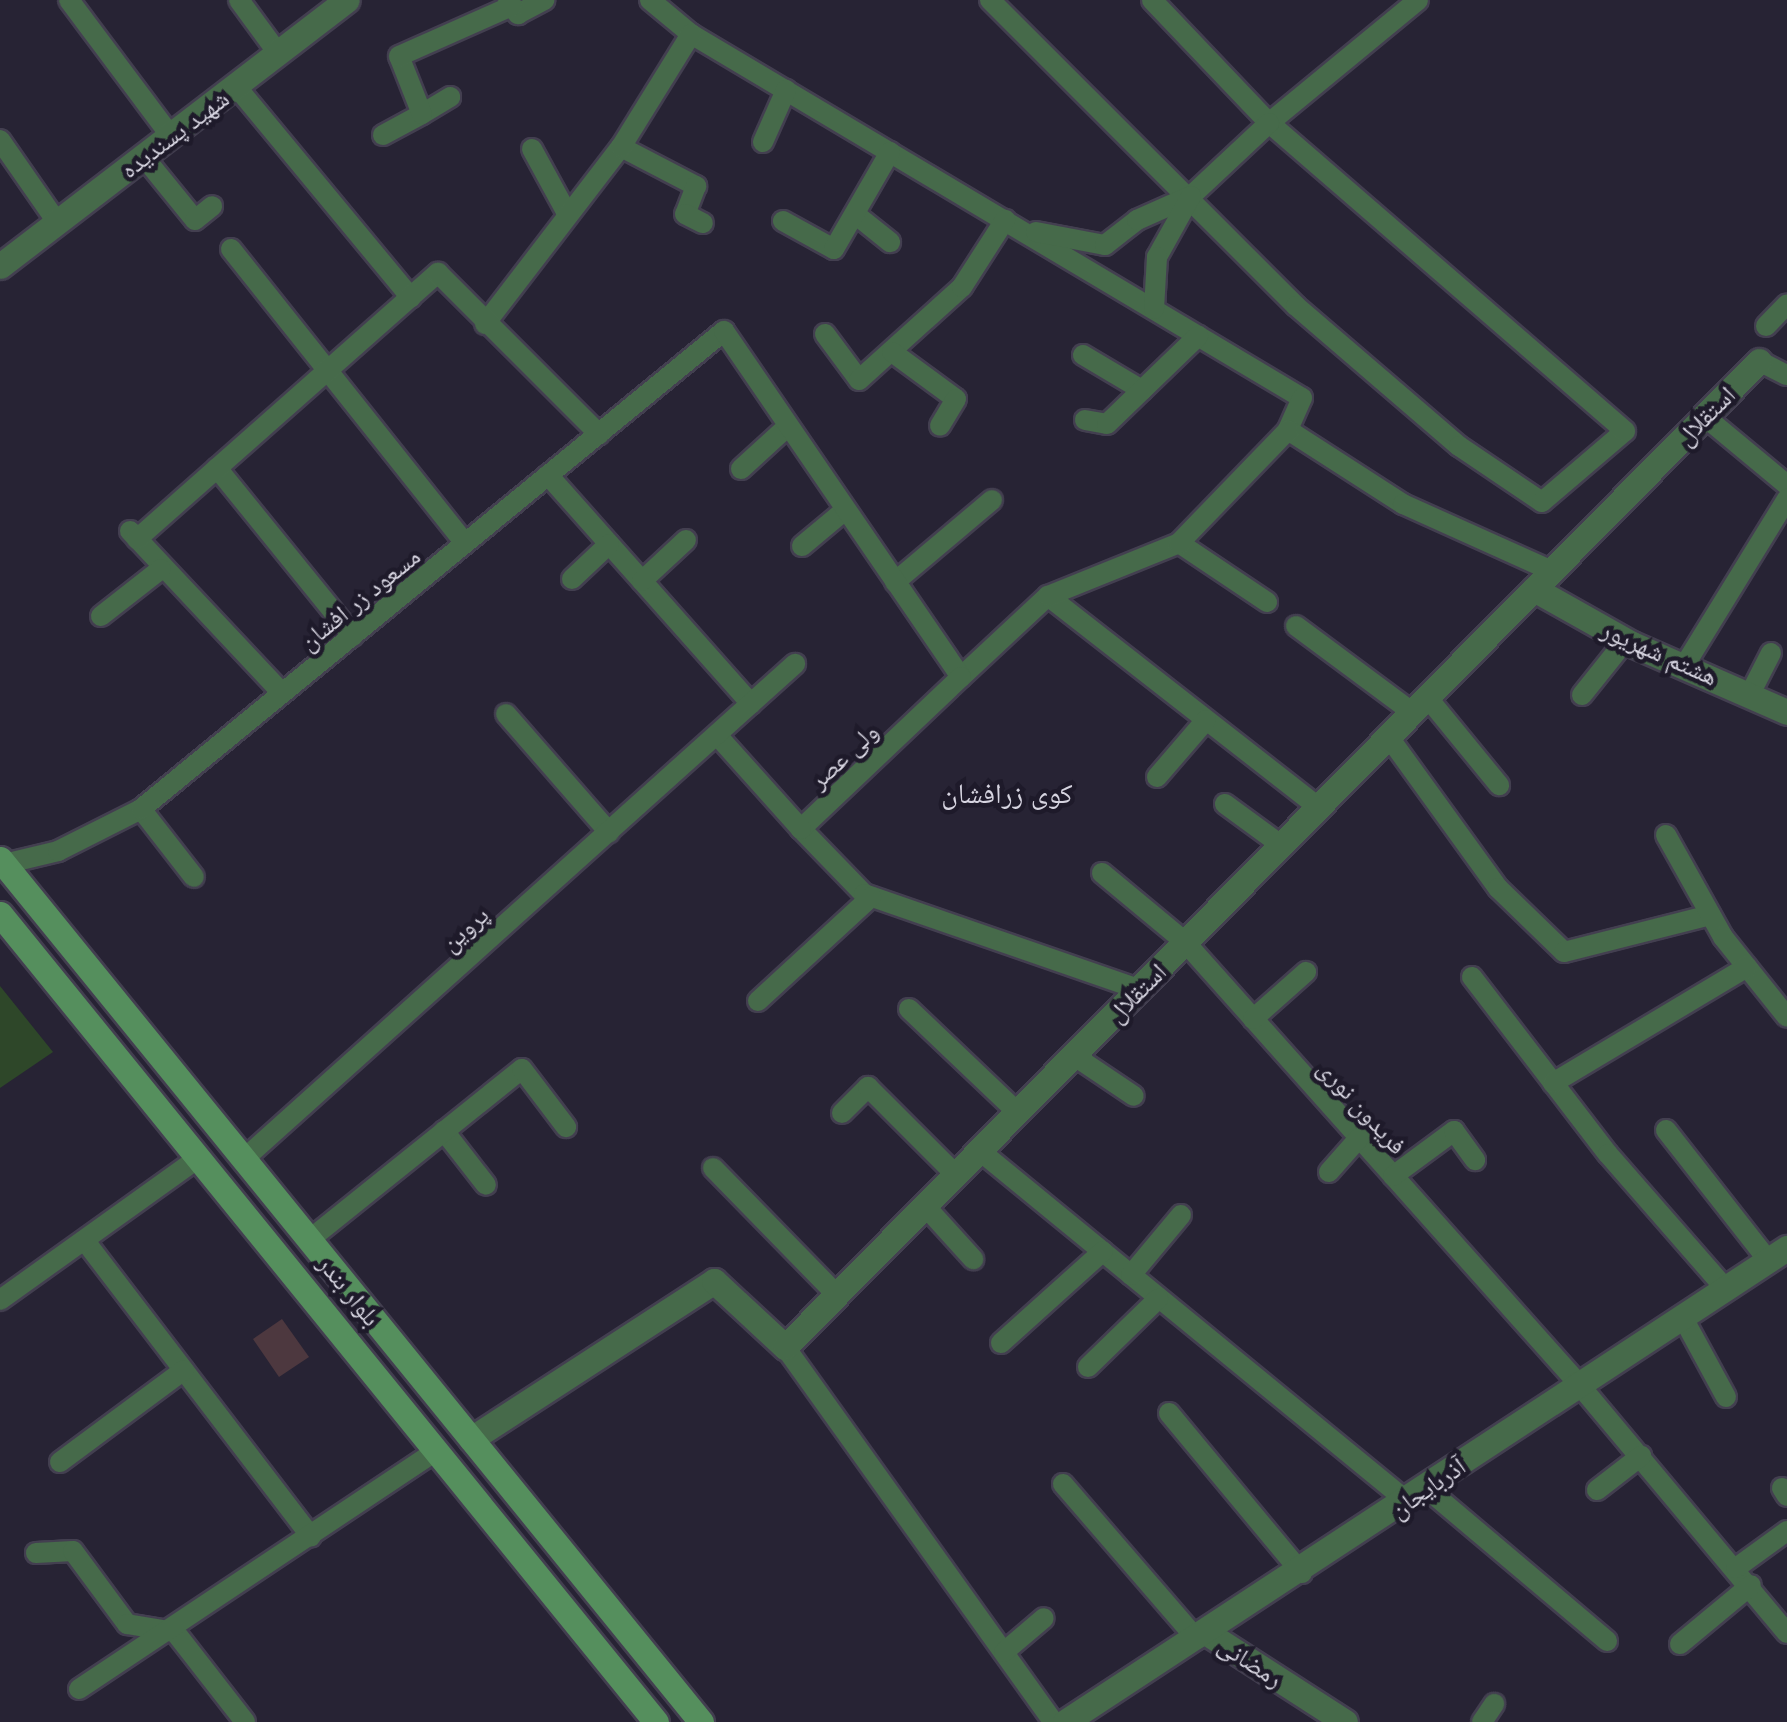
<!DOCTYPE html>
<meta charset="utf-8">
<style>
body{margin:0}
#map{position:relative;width:1787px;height:1722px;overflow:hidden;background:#272334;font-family:"Noto Sans","Noto Naskh Arabic",sans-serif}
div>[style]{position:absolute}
.green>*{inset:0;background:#2e4729}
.building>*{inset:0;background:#4d383f}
.roads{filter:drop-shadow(2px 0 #433f50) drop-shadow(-2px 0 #433f50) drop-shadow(0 2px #433f50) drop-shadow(0 -2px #433f50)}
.minor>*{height:20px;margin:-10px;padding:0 10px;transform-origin:10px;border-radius:10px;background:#466a4a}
.tertiary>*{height:25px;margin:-12.5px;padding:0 12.5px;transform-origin:12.5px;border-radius:12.5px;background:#466a4a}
.secondary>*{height:25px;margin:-12.5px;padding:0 12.5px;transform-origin:12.5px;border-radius:12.5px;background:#558f5d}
span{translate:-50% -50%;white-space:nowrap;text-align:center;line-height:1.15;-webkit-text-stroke:9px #1e1a2a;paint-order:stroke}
.street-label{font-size:25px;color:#d6d4e0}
.neighbourhood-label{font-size:28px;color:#d6d4e0}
</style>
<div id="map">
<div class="green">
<i style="clip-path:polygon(0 986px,53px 1052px,0 1088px)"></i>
</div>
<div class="building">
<i style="clip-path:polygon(282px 1319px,309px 1357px,279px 1377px,253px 1339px)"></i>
</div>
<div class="roads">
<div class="minor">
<i style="left:69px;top:0;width:169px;rotate:53.2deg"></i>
<i style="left:239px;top:0;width:66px;rotate:53.7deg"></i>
<i style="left:650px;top:0;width:53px;rotate:39.7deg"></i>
<i style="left:691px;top:34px;width:711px;rotate:30.78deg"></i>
<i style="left:1302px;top:398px;width:35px;rotate:114deg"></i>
<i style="left:1288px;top:430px;width:137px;rotate:32.8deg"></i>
<i style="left:1403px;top:504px;width:163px;rotate:24.2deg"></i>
<i style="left:990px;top:0;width:433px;rotate:45deg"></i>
<i style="left:1296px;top:306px;width:215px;rotate:40.7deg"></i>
<i style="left:1459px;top:446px;width:100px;rotate:34deg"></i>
<i style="left:1542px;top:502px;width:109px;rotate:-40.5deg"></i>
<i style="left:1625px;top:431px;width:471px;rotate:-139.1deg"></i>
<i style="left:1269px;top:123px;width:193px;rotate:-39.5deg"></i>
<i style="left:1152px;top:0;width:170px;rotate:46.4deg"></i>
<i style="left:1269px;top:123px;width:107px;rotate:136.9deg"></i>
<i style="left:508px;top:2px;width:16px;rotate:50deg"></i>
<i style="left:518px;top:14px;width:30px;rotate:-28deg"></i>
<i style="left:235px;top:85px;width:276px;rotate:50.4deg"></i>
<i style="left:422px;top:114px;width:33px;rotate:-31deg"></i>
<i style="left:383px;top:135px;width:44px;rotate:-28.3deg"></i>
<i style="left:422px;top:114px;width:62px;rotate:-111.6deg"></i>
<i style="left:399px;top:56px;width:124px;rotate:-23.9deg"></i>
<i style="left:0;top:140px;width:100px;rotate:55.2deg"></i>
<i style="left:763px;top:142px;width:57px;rotate:-66.1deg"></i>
<i style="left:621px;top:147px;width:85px;rotate:27.5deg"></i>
<i style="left:696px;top:186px;width:30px;rotate:111deg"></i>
<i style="left:685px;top:214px;width:20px;rotate:27deg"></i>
<i style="left:532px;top:149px;width:75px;rotate:61.4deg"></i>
<i style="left:143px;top:156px;width:82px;rotate:50.9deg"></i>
<i style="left:195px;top:220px;width:22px;rotate:-39deg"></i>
<i style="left:855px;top:214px;width:45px;rotate:38.7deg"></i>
<i style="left:783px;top:221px;width:58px;rotate:28.8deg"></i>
<i style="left:834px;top:249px;width:112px;rotate:-60deg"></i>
<i style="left:1036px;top:232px;width:70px;rotate:10.7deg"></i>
<i style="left:1105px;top:245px;width:41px;rotate:-38deg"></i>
<i style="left:1137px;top:220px;width:59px;rotate:-24deg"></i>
<i style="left:1191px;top:196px;width:70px;rotate:119.1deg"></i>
<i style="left:1157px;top:257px;width:52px;rotate:93.3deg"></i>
<i style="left:231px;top:249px;width:376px;rotate:51.5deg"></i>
<i style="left:485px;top:324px;width:223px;rotate:-52.5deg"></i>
<i style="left:621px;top:147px;width:133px;rotate:-58.2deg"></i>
<i style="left:1766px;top:326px;width:30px;rotate:-46deg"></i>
<i style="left:825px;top:334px;width:57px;rotate:53.5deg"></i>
<i style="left:859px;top:380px;width:139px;rotate:-42.1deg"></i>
<i style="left:962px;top:287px;width:80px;rotate:-57.3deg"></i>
<i style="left:892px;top:352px;width:79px;rotate:36.3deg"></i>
<i style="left:956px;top:399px;width:31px;rotate:121deg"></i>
<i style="left:1083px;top:355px;width:69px;rotate:30.7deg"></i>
<i style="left:1759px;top:361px;width:31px;rotate:27deg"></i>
<i style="left:1704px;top:416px;width:108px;rotate:39.7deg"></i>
<i style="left:1085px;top:420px;width:22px;rotate:10deg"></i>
<i style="left:1107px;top:424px;width:127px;rotate:-44deg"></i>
<i style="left:217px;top:468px;width:216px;rotate:51deg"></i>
<i style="left:741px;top:469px;width:62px;rotate:-42.4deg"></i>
<i style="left:548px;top:475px;width:306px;rotate:48.4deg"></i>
<i style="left:130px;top:531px;width:222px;rotate:46.8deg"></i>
<i style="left:137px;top:539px;width:402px;rotate:-41.5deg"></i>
<i style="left:438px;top:273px;width:228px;rotate:45deg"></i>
<i style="left:1179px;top:543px;width:106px;rotate:33.8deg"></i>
<i style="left:802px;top:546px;width:56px;rotate:-39.9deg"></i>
<i style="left:572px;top:579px;width:51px;rotate:-43.4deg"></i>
<i style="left:642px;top:581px;width:60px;rotate:-43deg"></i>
<i style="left:895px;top:582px;width:127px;rotate:-40.2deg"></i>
<i style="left:1048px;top:596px;width:343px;rotate:38deg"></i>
<i style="left:101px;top:616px;width:76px;rotate:-38.1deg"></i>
<i style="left:1296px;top:626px;width:144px;rotate:36.6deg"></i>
<i style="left:1686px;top:663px;width:193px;rotate:-58.4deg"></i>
<i style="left:961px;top:677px;width:119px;rotate:-43deg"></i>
<i style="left:1048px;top:596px;width:141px;rotate:-22deg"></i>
<i style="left:1179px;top:543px;width:157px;rotate:-46deg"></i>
<i style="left:1750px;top:694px;width:46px;rotate:-62.9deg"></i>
<i style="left:1582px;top:695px;width:70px;rotate:-51.3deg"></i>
<i style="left:1427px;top:697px;width:114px;rotate:50.7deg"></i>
<i style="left:506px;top:714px;width:157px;rotate:48.9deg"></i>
<i style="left:1388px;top:736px;width:188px;rotate:54.1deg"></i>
<i style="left:1498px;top:888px;width:92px;rotate:44.1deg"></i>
<i style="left:1564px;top:952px;width:151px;rotate:-14.2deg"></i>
<i style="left:1157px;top:777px;width:75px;rotate:-49.3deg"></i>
<i style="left:1225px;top:804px;width:69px;rotate:36.2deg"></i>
<i style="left:141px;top:809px;width:86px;rotate:52.1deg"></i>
<i style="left:801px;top:829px;width:91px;rotate:45.9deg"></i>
<i style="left:864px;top:894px;width:291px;rotate:19.1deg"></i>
<i style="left:1666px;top:835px;width:117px;rotate:60.8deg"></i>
<i style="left:1723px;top:937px;width:102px;rotate:51.3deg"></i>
<i style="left:4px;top:864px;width:56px;rotate:-13.5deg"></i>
<i style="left:58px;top:851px;width:93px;rotate:-26.8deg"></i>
<i style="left:141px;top:809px;width:754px;rotate:-39.35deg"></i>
<i style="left:724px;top:331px;width:419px;rotate:55.6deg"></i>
<i style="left:961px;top:677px;width:221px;rotate:136.5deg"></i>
<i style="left:801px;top:829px;width:126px;rotate:-131.8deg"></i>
<i style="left:1102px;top:873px;width:108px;rotate:39.7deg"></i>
<i style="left:1185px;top:942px;width:589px;rotate:48.3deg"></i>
<i style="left:1577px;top:1382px;width:327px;rotate:50.1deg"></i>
<i style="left:1472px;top:977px;width:223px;rotate:52.5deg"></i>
<i style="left:1608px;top:1154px;width:178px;rotate:48.9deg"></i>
<i style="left:758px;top:1001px;width:154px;rotate:-42.6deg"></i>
<i style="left:909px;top:1009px;width:149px;rotate:43.6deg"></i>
<i style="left:1253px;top:1019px;width:71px;rotate:-41.6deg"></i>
<i style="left:1073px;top:1055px;width:73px;rotate:33.9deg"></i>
<i style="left:1553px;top:1083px;width:226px;rotate:-30.9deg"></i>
<i style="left:842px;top:1113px;width:37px;rotate:-45deg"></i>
<i style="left:868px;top:1087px;width:124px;rotate:45deg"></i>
<i style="left:1666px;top:1130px;width:165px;rotate:51.9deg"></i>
<i style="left:444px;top:1131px;width:68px;rotate:52.1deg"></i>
<i style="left:980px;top:1151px;width:552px;rotate:39.34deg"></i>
<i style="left:244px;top:1159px;width:741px;rotate:-41.94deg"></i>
<i style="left:713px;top:1168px;width:177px;rotate:45.7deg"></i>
<i style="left:1329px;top:1172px;width:45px;rotate:-48.6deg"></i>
<i style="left:1393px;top:1176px;width:76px;rotate:-36.4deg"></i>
<i style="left:1454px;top:1131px;width:36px;rotate:54deg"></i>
<i style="left:925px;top:1206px;width:72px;rotate:47.8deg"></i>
<i style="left:309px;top:1240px;width:273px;rotate:-38.8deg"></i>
<i style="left:522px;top:1069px;width:73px;rotate:52.8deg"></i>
<i style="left:85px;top:1241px;width:372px;rotate:52.6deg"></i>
<i style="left:1131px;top:1275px;width:78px;rotate:-50.2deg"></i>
<i style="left:0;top:1300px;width:244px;rotate:-35.6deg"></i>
<i style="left:1682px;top:1316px;width:92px;rotate:61.5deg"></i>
<i style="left:1001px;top:1343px;width:137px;rotate:-42deg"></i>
<i style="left:785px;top:1347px;width:461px;rotate:54.4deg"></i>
<i style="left:1088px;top:1367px;width:98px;rotate:-44.2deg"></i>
<i style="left:1169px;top:1413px;width:208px;rotate:50.3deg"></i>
<i style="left:60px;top:1462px;width:154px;rotate:-36.6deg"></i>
<i style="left:1063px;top:1484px;width:205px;rotate:49.2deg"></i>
<i style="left:1426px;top:1488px;width:237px;rotate:40.2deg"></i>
<i style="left:1782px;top:1488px;width:9px;rotate:58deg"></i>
<i style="left:1597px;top:1490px;width:56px;rotate:-37.7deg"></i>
<i style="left:36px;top:1553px;width:37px;rotate:-3deg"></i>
<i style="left:73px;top:1551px;width:91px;rotate:53.5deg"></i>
<i style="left:127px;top:1624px;width:49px;rotate:9.5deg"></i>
<i style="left:175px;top:1632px;width:114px;rotate:52.1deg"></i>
<i style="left:1736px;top:1568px;width:63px;rotate:-36deg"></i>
<i style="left:1680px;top:1644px;width:92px;rotate:-39.7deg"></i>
<i style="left:1004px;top:1652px;width:52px;rotate:-40.4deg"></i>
<i style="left:79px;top:1689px;width:429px;rotate:-33.7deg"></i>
<i style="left:1482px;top:1722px;width:22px;rotate:-56deg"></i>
</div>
<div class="tertiary">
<i style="left:0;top:266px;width:437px;rotate:-37.5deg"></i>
<i style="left:1534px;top:589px;width:112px;rotate:29.3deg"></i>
<i style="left:1632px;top:644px;width:169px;rotate:23.7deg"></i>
<i style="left:471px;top:1439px;width:290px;rotate:-33deg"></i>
<i style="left:714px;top:1281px;width:97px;rotate:42.9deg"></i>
<i style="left:785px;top:1347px;width:1386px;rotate:-45.35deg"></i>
<i style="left:1207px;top:1633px;width:164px;rotate:32.8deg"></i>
<i style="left:1065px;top:1722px;width:864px;rotate:-33.29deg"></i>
</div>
<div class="secondary">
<i style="left:0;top:859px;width:1112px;rotate:50.91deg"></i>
<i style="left:0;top:914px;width:1041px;rotate:50.93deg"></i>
</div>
</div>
<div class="street-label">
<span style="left:174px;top:133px;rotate:-37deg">شهید پسندیده</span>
<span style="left:1705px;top:415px;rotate:-45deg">استقلال</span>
<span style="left:359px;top:598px;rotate:-39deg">مسعود زر افشان</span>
<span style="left:1660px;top:652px;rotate:24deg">هشتم شهریور</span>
<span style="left:843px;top:755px;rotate:-43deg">ولی عصر</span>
<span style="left:464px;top:928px;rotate:-42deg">پروین</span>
<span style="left:1136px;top:992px;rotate:-45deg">استقلال</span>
<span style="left:1363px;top:1106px;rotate:48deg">فریدون نوری</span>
<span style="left:350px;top:1290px;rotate:51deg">بلوار بندر</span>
<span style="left:1427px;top:1487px;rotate:-35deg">آذربایجان</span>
<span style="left:1251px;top:1661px;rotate:33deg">رمضانی</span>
</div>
<div class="neighbourhood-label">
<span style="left:1007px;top:792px">کوی زرافشان</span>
</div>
</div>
